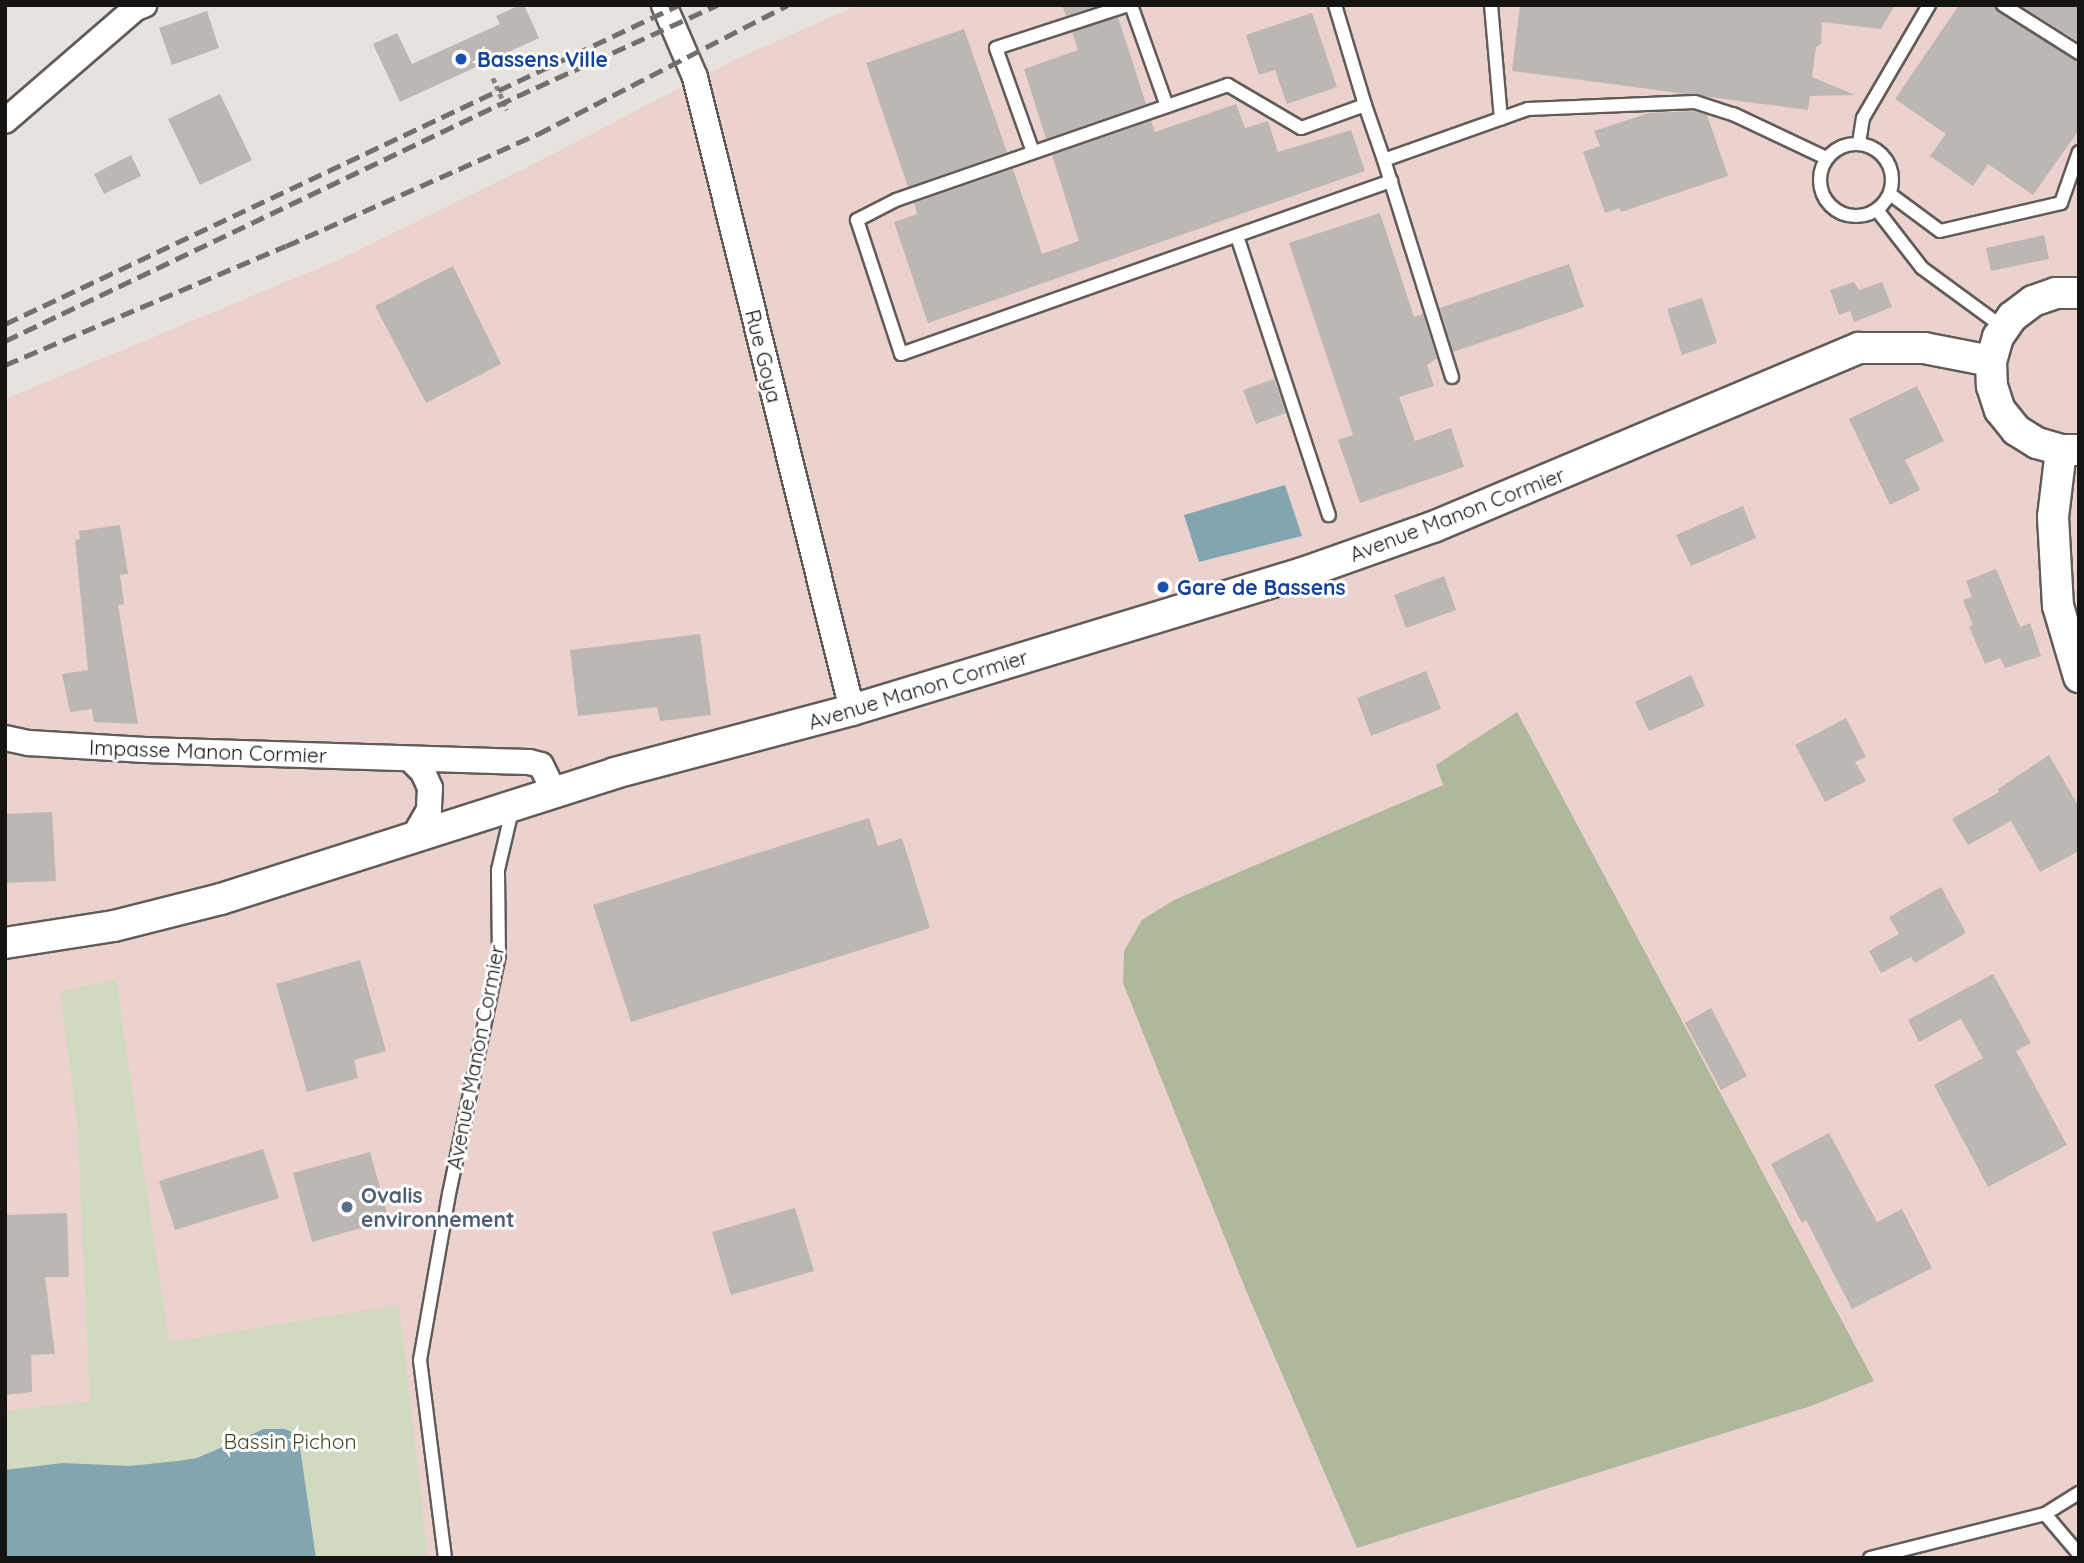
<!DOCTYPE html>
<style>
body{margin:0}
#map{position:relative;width:2084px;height:1563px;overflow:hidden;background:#e7e2dd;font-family:Quicksand,sans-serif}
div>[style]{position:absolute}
.industrial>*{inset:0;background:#ecd2ce}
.green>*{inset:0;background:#d2d9c1}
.forest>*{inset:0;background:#afb89a}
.water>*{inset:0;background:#82a5b1}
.building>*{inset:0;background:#bcb7b2}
.path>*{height:4.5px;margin-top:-2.25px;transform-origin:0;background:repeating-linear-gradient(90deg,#898581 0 5px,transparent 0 8.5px)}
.roads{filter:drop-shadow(2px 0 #615c58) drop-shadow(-2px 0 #615c58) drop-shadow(0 2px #615c58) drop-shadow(0 -2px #615c58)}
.service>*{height:12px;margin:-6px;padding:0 6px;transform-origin:6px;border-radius:6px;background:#fff}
.service>.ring{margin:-6px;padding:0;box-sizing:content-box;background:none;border:12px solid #fff;border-radius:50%}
.minor>*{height:24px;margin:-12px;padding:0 12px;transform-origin:12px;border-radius:12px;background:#fff}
.tertiary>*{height:30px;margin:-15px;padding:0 15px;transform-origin:15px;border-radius:15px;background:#fff}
.rail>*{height:5px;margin-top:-2.5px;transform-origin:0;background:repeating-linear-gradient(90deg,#736f6c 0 14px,transparent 0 21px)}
.dots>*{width:19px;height:19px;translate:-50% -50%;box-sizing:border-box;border:4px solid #fff;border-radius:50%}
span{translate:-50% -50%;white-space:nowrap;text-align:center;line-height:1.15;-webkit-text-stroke:6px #fff;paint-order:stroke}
.transit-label{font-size:21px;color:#164399;font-weight:700}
.left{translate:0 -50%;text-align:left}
.street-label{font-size:21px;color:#161412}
.service-label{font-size:21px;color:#4e5e75;font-weight:700}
.park-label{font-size:21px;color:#3f4a1a}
.frame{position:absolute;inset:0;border:7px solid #161412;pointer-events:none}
</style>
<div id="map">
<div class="industrial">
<i style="clip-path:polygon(858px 5px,2079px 5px,2079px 1558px,5px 1558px,5px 399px,336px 261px,524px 169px,732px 61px)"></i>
</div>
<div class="green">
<i style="clip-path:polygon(116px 979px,169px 1342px,399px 1305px,428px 1558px,5px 1558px,5px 1411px,90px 1401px,77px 1123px,60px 992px)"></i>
</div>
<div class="forest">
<i style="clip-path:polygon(1517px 712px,1874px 1381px,1811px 1406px,1357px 1548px,1245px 1288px,1123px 983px,1124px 951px,1142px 920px,1174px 900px,1443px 785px,1436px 765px)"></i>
</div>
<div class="water">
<i style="clip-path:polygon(1285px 485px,1302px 536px,1199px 562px,1184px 515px)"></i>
<i style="clip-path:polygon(264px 1429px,285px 1429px,294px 1433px,299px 1441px,316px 1558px,5px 1558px,5px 1470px,63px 1463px,129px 1466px,178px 1461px,197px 1458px)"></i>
</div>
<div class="building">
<i style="clip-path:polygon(520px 5px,524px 5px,539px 38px,400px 102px,373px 44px,397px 33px,412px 64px,500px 24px,496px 16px)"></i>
<i style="clip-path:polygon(1062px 5px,1099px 5px,1066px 16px)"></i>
<i style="clip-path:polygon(1520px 5px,1895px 5px,1881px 29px,1822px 22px,1821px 44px,1816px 47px,1812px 77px,1855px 95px,1810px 96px,1808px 110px,1512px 71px)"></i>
<i style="clip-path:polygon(1959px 5px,1994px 5px,1998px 12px,2079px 62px,2079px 130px,2033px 195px,1988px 164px,1973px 186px,1930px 156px,1946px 134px,1895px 99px)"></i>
<i style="clip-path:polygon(2020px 5px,2079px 5px,2079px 42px)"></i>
<i style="clip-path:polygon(207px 11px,219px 48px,172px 65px,159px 28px)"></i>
<i style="clip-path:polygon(1312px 13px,1337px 87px,1287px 104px,1275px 70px,1259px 75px,1246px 35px)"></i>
<i style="clip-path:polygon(1118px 17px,1146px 104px,1046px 139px,1024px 69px,1078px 50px,1072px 32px)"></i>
<i style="clip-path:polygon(964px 29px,1007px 152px,908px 187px,866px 63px)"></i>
<i style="clip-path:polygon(220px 94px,252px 160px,200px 185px,168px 119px)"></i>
<i style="clip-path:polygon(1236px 104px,1245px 128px,1268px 121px,1278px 152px,1351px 130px,1365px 171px,928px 323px,894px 222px,917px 214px,914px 203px,1013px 169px,1042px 254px,1079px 241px,1052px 155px,1151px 121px,1155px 132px)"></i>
<i style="clip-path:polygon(1694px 111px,1707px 115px,1728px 176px,1621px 212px,1620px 208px,1605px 213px,1583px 152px,1600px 146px,1594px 131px,1649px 113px)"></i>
<i style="clip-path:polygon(131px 155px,141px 176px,104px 194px,94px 174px)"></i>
<i style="clip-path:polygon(1380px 213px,1414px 317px,1423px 314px,1437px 358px,1427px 365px,1434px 386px,1399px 397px,1415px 441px,1451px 428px,1464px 467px,1360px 503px,1338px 440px,1353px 435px,1289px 243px)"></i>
<i style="clip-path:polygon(2044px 235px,2049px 259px,1991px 271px,1986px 248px)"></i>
<i style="clip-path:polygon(1569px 264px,1584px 307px,1453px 352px,1440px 308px)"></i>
<i style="clip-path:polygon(453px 266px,501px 364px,426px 403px,375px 306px)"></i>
<i style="clip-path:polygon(1854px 282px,1859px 290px,1882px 282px,1892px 307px,1854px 322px,1850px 311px,1839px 315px,1830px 290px)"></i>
<i style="clip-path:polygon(1702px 298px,1717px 343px,1682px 355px,1667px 309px)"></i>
<i style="clip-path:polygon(1274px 379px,1286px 413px,1256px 424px,1243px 390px)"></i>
<i style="clip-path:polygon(1917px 386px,1944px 441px,1905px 460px,1920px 490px,1890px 505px,1849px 419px)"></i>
<i style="clip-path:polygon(1743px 506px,1756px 538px,1691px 566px,1676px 535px)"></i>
<i style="clip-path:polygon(120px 525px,128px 574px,120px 575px,124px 604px,118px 605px,138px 724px,94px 722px,92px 709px,70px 712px,62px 674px,88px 670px,75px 540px,80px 539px,79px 531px)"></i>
<i style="clip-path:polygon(1996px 569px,2020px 627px,2030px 623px,2041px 656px,2005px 668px,2000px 658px,1985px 664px,1969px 627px,1973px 625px,1963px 600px,1972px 597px,1966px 581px)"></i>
<i style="clip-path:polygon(1444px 576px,1456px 610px,1406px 628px,1394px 595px)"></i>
<i style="clip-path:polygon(700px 634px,711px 715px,660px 721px,657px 707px,578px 716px,570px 650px)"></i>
<i style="clip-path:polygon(1426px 671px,1441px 709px,1371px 736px,1357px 698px)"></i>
<i style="clip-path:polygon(1691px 675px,1705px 706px,1649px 731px,1635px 702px)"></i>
<i style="clip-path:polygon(1846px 718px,1866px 757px,1855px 762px,1866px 781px,1825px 802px,1795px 745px)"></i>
<i style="clip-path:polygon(2049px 755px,2079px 807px,2079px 851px,2040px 872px,2011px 821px,1968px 845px,1952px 819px,1999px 792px,1998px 789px)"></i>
<i style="clip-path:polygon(52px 812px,56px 881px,5px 883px,5px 814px)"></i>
<i style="clip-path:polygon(869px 818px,878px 846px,902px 838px,930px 928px,631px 1022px,593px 905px)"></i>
<i style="clip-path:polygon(1941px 887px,1966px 933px,1915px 963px,1911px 957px,1881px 973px,1869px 951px,1899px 934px,1889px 917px)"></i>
<i style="clip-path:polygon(360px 960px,386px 1051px,354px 1060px,358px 1078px,307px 1092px,276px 984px)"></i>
<i style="clip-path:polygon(1993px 974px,2031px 1043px,2016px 1051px,2067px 1145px,1988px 1187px,1934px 1085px,1983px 1058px,1961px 1019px,1919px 1042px,1908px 1020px)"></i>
<i style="clip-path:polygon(1711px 1008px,1747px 1076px,1721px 1090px,1685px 1023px)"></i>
<i style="clip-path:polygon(1829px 1133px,1877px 1222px,1902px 1209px,1932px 1268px,1852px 1309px,1806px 1220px,1802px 1223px,1771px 1164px)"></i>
<i style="clip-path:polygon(263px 1149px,279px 1198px,175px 1230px,159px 1181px)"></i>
<i style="clip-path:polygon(370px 1152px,389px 1220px,312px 1242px,293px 1173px)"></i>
<i style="clip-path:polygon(795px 1208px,814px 1271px,731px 1295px,712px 1232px)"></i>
<i style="clip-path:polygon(67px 1213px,69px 1277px,45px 1277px,55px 1354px,31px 1355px,32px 1392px,5px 1395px,5px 1215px)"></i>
</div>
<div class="path">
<i style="left:493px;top:78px;width:35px;rotate:66deg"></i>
</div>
<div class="roads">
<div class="service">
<i style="left:1131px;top:5px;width:107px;rotate:70.4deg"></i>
<i style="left:1335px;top:5px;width:104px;rotate:73.3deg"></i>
<i style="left:1491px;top:5px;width:114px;rotate:85deg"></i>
<i style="left:2003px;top:5px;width:90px;rotate:32.3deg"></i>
<i style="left:1859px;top:143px;width:25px;rotate:-81deg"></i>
<i style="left:1863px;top:118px;width:131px;rotate:-59.7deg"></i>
<i class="ring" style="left:1820px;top:144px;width:60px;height:60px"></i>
<i style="left:1033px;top:152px;width:110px;rotate:-109.6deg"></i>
<i style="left:996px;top:48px;width:139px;rotate:-18deg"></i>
<i style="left:1384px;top:160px;width:58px;rotate:-109.1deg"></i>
<i style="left:1365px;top:105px;width:68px;rotate:160.2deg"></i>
<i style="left:1301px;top:128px;width:85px;rotate:-149.5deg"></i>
<i style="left:1228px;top:85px;width:351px;rotate:160.9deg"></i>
<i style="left:896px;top:200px;width:44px;rotate:152.9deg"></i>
<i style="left:857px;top:220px;width:141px;rotate:71.8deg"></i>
<i style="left:901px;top:354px;width:520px;rotate:-19.45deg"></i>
<i style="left:1890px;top:194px;width:62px;rotate:36.5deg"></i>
<i style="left:1940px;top:231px;width:124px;rotate:-13deg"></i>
<i style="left:2061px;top:203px;width:54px;rotate:-70.6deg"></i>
<i style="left:1877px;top:210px;width:73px;rotate:52.2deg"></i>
<i style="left:1922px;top:268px;width:102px;rotate:36.2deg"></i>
<i style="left:1237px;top:236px;width:294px;rotate:71.8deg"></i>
<i style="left:1452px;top:377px;width:227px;rotate:-107.4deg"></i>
<i style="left:1384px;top:160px;width:153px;rotate:-19.5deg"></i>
<i style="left:1528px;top:109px;width:167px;rotate:-2.4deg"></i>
<i style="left:1695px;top:102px;width:40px;rotate:18deg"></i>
<i style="left:1733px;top:114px;width:103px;rotate:25.3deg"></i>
<i style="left:2045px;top:1514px;width:52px;rotate:49.6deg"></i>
<i style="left:445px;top:1558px;width:200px;rotate:-97.2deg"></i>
<i style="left:420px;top:1360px;width:169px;rotate:-80.1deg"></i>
<i style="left:449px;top:1194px;width:244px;rotate:-78.2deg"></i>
<i style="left:499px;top:955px;width:85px;rotate:-90.7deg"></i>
<i style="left:498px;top:870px;width:66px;rotate:-76.8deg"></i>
<i style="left:1870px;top:1558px;width:180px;rotate:-14.1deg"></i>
<i style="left:2045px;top:1514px;width:40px;rotate:-32deg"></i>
</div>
<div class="minor">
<i style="left:664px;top:5px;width:78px;rotate:66.7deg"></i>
<i style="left:695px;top:77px;width:652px;rotate:76.07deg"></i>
<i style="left:5px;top:121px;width:173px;rotate:-40.8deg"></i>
<i style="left:136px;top:8px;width:9px;rotate:-21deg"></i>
<i style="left:5px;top:738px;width:25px;rotate:12deg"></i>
<i style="left:29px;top:743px;width:116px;rotate:3.5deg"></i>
<i style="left:145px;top:750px;width:384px;rotate:1.8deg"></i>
<i style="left:529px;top:762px;width:12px;rotate:14deg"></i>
<i style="left:541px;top:765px;width:30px;rotate:64deg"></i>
<i style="left:410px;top:759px;width:18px;rotate:45deg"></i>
<i style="left:423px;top:772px;width:17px;rotate:66deg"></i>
<i style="left:430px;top:788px;width:22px;rotate:93deg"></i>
<i style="left:429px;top:810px;width:32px;rotate:120deg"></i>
</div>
<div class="tertiary">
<i style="left:2079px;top:293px;width:23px;rotate:180deg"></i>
<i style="left:2056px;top:293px;width:24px;rotate:161deg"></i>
<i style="left:2033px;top:301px;width:26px;rotate:143deg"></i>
<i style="left:2012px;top:317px;width:24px;rotate:125deg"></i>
<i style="left:1998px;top:337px;width:25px;rotate:106deg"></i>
<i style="left:1991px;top:361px;width:25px;rotate:88deg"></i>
<i style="left:1992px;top:386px;width:25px;rotate:72deg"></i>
<i style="left:2000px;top:410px;width:26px;rotate:51deg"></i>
<i style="left:2016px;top:430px;width:25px;rotate:32deg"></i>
<i style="left:2037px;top:443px;width:25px;rotate:16deg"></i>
<i style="left:2061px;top:450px;width:18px"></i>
<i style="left:2061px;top:450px;width:67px;rotate:96.8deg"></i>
<i style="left:2053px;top:517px;width:89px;rotate:86.8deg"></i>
<i style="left:2058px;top:606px;width:74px;rotate:73.5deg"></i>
<i style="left:5px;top:943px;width:110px;rotate:-8.9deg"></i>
<i style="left:114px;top:926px;width:110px;rotate:-14.2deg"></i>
<i style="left:221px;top:899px;width:414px;rotate:-17.7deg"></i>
<i style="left:615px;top:773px;width:245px;rotate:-14.9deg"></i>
<i style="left:852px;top:710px;width:471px;rotate:-16.9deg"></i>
<i style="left:1303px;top:573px;width:138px;rotate:-19.5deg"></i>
<i style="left:1433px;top:527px;width:462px;rotate:-22.8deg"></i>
<i style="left:1859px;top:348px;width:65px"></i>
<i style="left:1924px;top:348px;width:68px;rotate:11deg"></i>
</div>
</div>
<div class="rail">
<i style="left:5px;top:324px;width:746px;rotate:-25.33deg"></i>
<i style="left:5px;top:341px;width:547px;rotate:-25.58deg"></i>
<i style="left:498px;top:105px;width:241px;rotate:-24.5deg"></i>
<i style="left:5px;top:365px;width:305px;rotate:-23deg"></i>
<i style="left:286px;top:246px;width:276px;rotate:-24deg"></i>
<i style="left:538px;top:134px;width:281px;rotate:-27.3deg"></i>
</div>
<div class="dots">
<i style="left:461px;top:59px;background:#1a4fb4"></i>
<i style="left:1163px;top:587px;background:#1a4fb4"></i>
<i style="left:347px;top:1207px;background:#5c6f8a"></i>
</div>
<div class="transit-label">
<span class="left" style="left:477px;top:59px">Bassens Ville</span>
<span class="left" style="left:1177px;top:587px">Gare de Bassens</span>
</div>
<div class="street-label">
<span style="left:764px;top:356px;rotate:76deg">Rue Goya</span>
<span style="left:1457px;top:514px;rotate:-21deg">Avenue Manon Cormier</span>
<span style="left:918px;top:689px;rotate:-17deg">Avenue Manon Cormier</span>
<span style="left:208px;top:751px;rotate:2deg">Impasse Manon Cormier</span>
<span style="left:475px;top:1057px;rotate:-79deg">Avenue Manon Cormier</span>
</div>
<div class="service-label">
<span class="left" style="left:361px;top:1207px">Ovalis<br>environnement</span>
</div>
<div class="park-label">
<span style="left:290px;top:1441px">Bassin Pichon</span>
</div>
<div class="frame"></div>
</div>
